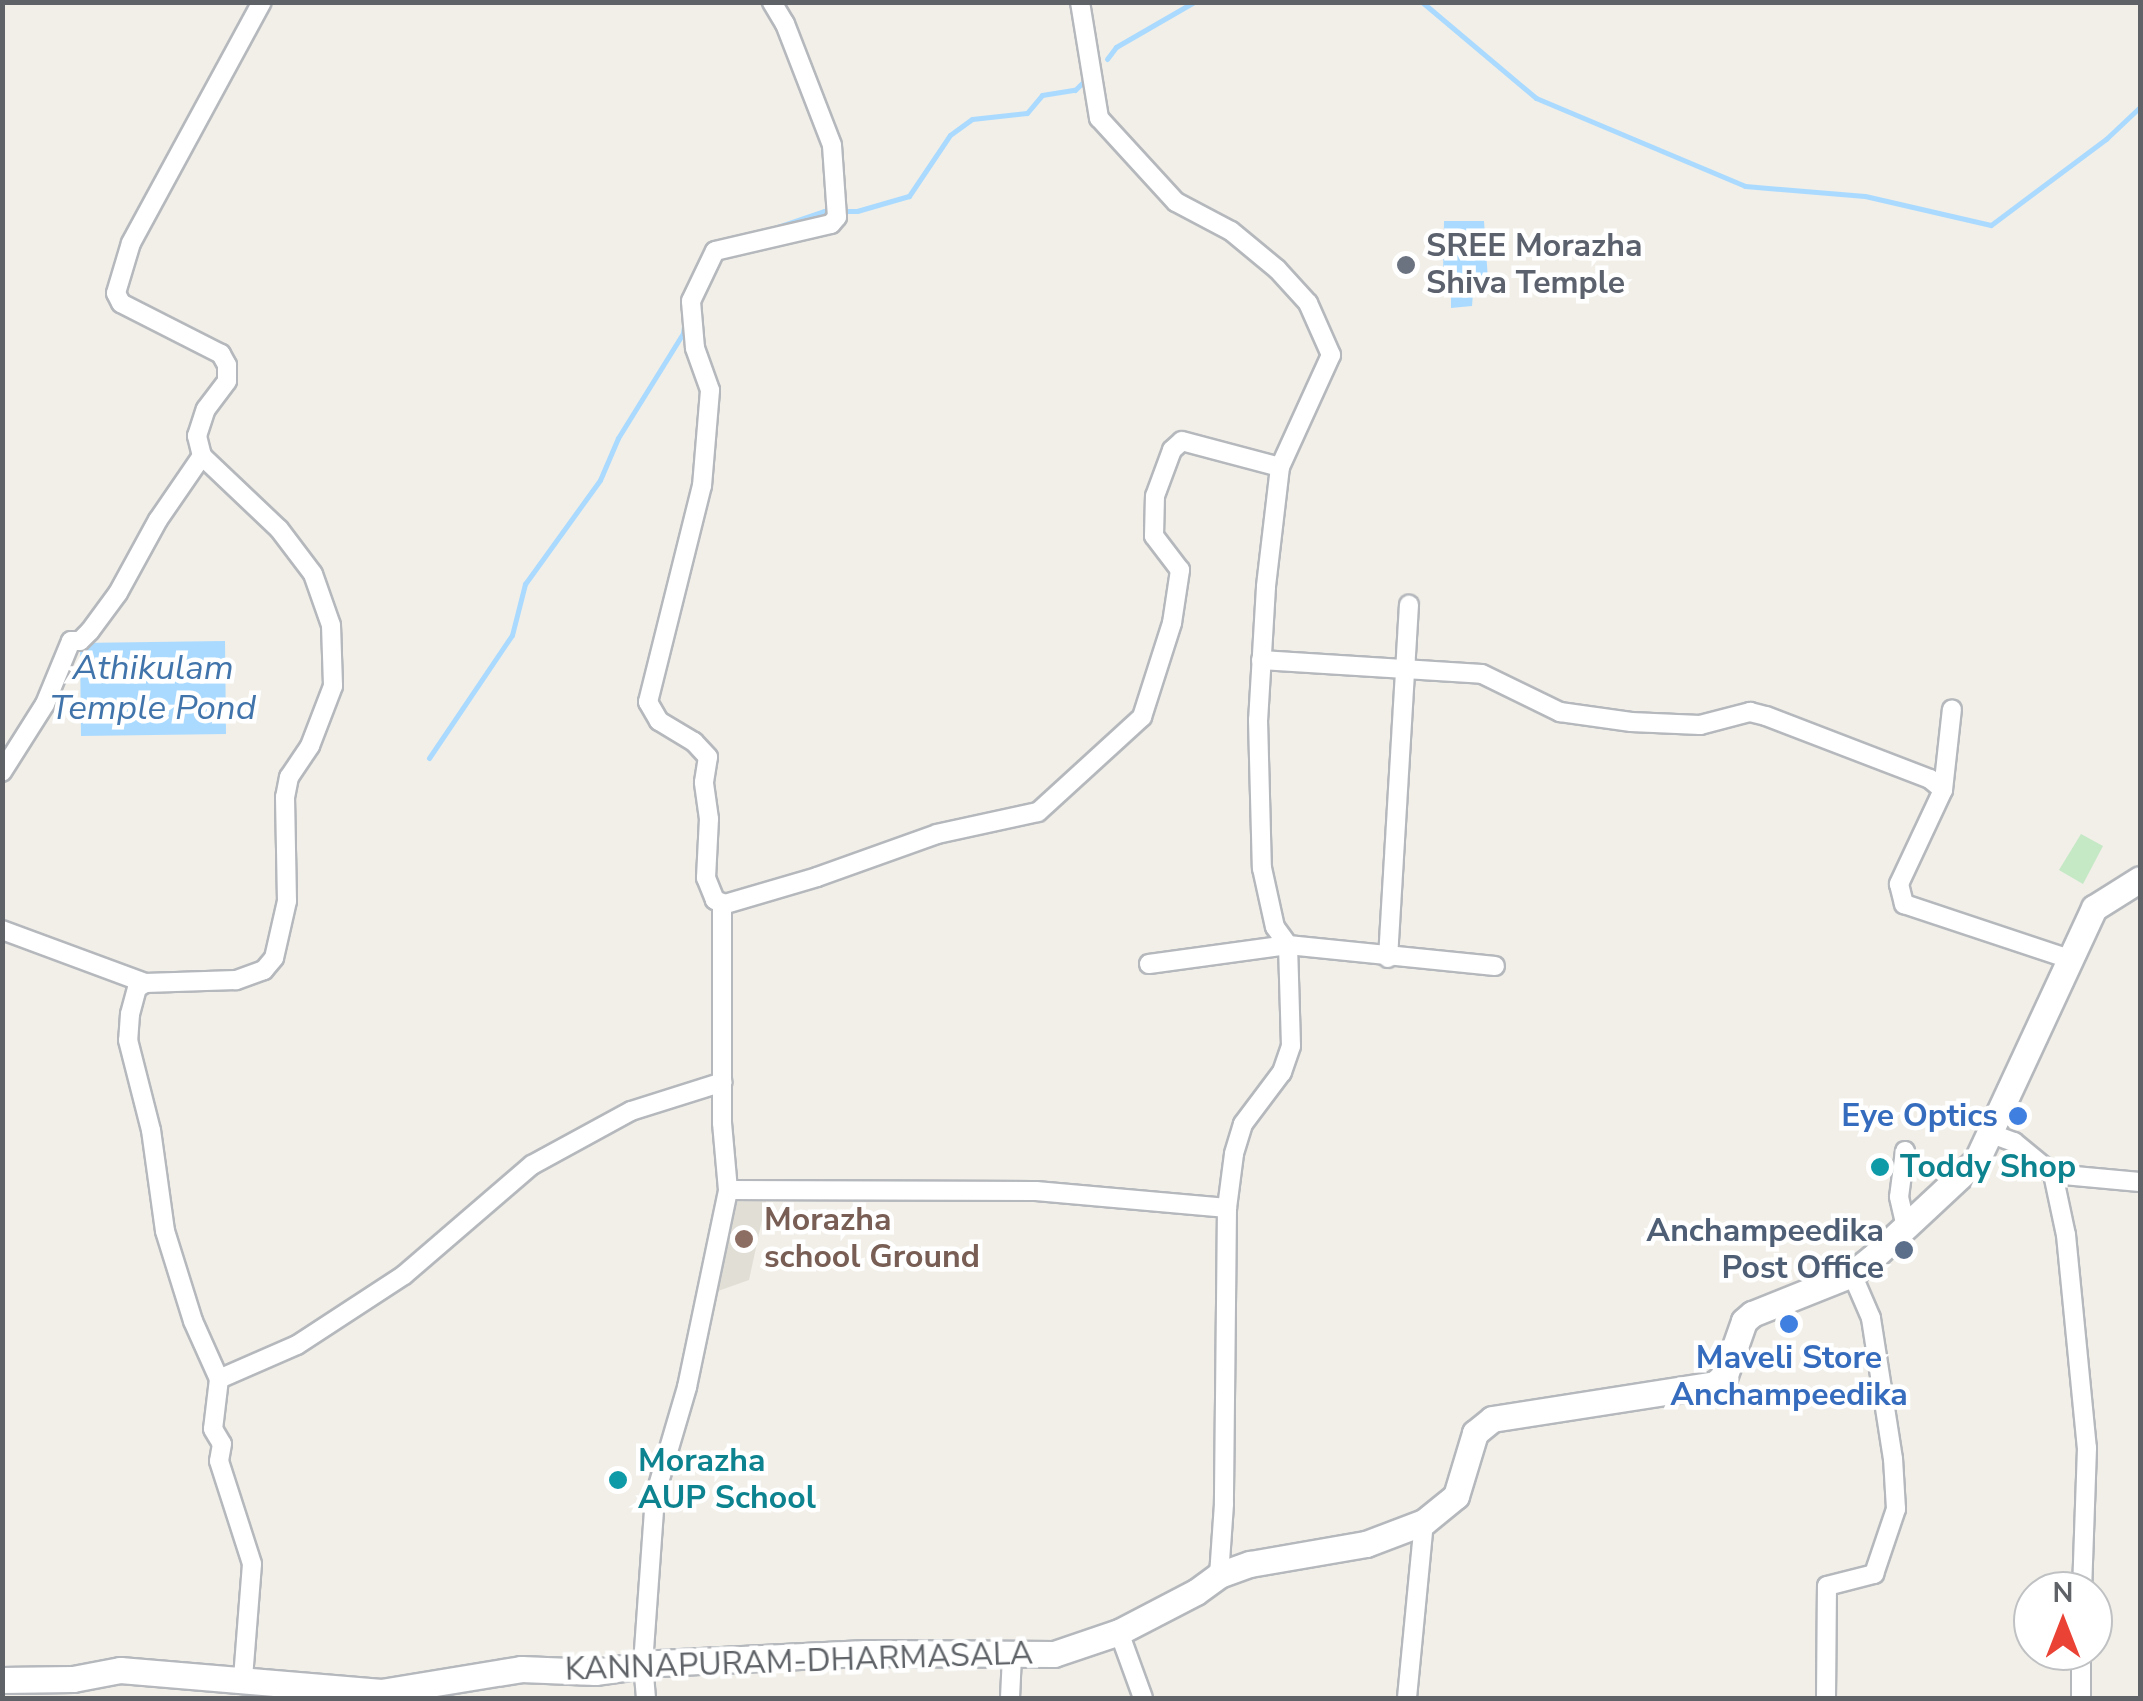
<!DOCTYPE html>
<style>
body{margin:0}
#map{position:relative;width:2143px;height:1701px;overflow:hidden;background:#f1efe8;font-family:"Nunito Sans",sans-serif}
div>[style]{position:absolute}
.education>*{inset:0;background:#e1ded6}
.green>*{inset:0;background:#c5e8c5}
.water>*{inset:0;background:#aadaff}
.stream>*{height:5px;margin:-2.5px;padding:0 2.5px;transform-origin:2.5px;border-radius:2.5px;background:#aadaff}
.roads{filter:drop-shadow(2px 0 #b5b8bc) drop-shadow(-2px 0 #b5b8bc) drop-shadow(0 2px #b5b8bc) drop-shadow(0 -2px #b5b8bc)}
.street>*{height:18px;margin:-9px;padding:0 9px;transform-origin:9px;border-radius:9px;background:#fff}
.secondary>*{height:25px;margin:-12.5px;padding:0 12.5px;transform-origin:12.5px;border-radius:12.5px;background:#fff}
.dots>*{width:28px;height:28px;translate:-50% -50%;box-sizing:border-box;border:5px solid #fff;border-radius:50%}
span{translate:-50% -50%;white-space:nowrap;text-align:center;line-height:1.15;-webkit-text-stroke:9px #fff;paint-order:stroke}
.worship-label{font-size:32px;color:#5b616d;font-weight:700}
.left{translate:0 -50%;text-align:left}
.shop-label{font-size:32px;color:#366cbe;font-weight:700}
.right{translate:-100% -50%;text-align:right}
.culture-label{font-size:32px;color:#0d838f;font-weight:700}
.education-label{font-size:32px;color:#785e54;font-weight:700}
.service-label{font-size:32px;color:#4e5e75;font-weight:700}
.street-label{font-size:32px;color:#5f6368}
.water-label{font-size:35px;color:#4174aa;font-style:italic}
.frame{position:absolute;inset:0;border:5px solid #5f6368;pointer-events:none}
.north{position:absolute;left:2013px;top:1571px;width:100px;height:100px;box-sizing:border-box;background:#fff;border:2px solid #bfc1c3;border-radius:50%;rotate:0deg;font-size:28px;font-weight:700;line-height:40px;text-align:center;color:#5f6368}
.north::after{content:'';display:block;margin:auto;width:35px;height:45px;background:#ea4335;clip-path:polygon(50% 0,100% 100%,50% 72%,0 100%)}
</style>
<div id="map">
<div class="education">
<i style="clip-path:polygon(767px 1197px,749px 1280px,718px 1291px,738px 1198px)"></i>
</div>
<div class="green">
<i style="clip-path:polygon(2081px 834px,2103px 846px,2083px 884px,2059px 870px)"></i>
</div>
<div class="water">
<i style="clip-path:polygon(1444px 221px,1484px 221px,1488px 280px,1474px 281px,1472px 306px,1451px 308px,1451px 286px,1443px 278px)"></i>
<i style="clip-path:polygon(225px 641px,226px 734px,81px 736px,80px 643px)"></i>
</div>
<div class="stream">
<i style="left:1422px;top:2px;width:149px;rotate:40.1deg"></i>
<i style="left:1536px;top:98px;width:227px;rotate:22.8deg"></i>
<i style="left:1745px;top:186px;width:120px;rotate:4.8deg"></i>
<i style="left:1865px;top:196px;width:129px;rotate:13deg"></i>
<i style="left:1991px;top:225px;width:144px;rotate:-36.8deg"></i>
<i style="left:2106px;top:139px;width:47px;rotate:-43.3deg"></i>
<i style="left:1107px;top:59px;width:15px;rotate:-53deg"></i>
<i style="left:1116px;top:47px;width:90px;rotate:-30deg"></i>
<i style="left:768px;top:230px;width:59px;rotate:-18.7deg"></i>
<i style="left:824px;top:211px;width:33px"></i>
<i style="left:857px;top:211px;width:54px;rotate:-16.1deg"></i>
<i style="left:909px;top:196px;width:73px;rotate:-56.1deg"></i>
<i style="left:950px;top:135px;width:27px;rotate:-36deg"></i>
<i style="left:972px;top:119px;width:55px;rotate:-6.2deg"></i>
<i style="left:1027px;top:113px;width:23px;rotate:-50deg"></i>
<i style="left:1042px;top:95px;width:33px;rotate:-9deg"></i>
<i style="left:1075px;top:90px;width:10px;rotate:-45deg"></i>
<i style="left:429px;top:758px;width:148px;rotate:-56deg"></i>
<i style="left:512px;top:635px;width:53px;rotate:-75.7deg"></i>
<i style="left:525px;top:584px;width:128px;rotate:-54.2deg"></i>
<i style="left:600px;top:480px;width:46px;rotate:-66.8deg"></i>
<i style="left:618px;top:438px;width:123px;rotate:-58.2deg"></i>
<i style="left:683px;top:333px;width:14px;rotate:-82deg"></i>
</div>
<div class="roads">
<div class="street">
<i style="left:1080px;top:2px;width:118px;rotate:80.7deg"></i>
<i style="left:1099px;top:118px;width:114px;rotate:47.5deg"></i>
<i style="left:1176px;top:202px;width:62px;rotate:27.8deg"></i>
<i style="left:1231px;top:231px;width:60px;rotate:39.6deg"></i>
<i style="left:1277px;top:269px;width:46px;rotate:47.6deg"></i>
<i style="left:1308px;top:303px;width:57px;rotate:66.1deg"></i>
<i style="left:1331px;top:355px;width:123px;rotate:114.5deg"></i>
<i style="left:1280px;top:467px;width:121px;rotate:96.7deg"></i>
<i style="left:1266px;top:587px;width:133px;rotate:93.4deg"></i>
<i style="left:1258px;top:720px;width:148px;rotate:88.5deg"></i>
<i style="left:1262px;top:868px;width:60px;rotate:77.6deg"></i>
<i style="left:1275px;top:927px;width:22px;rotate:54deg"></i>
<i style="left:1288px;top:945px;width:101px;rotate:88.3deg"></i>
<i style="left:1291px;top:1046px;width:28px;rotate:109deg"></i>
<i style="left:1282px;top:1072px;width:65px;rotate:126.9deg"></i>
<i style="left:1243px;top:1124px;width:31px;rotate:107deg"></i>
<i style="left:1234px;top:1154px;width:54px;rotate:97.4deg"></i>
<i style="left:1227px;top:1208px;width:296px;rotate:90.6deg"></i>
<i style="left:1224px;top:1504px;width:71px;rotate:94deg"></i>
<i style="left:202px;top:456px;width:106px;rotate:43.5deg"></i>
<i style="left:279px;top:529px;width:56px;rotate:52.9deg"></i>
<i style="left:313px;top:574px;width:54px;rotate:70.6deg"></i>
<i style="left:331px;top:625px;width:61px;rotate:88.1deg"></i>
<i style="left:333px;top:686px;width:64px;rotate:111deg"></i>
<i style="left:310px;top:746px;width:37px;rotate:124deg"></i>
<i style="left:289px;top:777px;width:20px;rotate:101deg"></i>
<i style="left:285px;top:797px;width:104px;rotate:88.9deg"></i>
<i style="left:287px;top:901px;width:58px;rotate:102.8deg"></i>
<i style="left:274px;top:958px;width:16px;rotate:130deg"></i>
<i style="left:264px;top:970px;width:30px;rotate:160deg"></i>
<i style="left:236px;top:980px;width:91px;rotate:178.1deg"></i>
<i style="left:145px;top:983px;width:9px;rotate:148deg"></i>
<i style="left:137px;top:988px;width:27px;rotate:105deg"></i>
<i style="left:130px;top:1014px;width:26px;rotate:94deg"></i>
<i style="left:128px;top:1040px;width:93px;rotate:75.7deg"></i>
<i style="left:151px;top:1130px;width:102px;rotate:82.1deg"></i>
<i style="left:165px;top:1231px;width:94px;rotate:72.7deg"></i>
<i style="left:193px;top:1321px;width:64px;rotate:65.9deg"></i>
<i style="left:219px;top:1379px;width:50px;rotate:96.8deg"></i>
<i style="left:213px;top:1429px;width:17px;rotate:59deg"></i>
<i style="left:222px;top:1444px;width:17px;rotate:100deg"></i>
<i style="left:219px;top:1461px;width:108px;rotate:72.2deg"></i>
<i style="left:252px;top:1564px;width:115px;rotate:94.5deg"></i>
<i style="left:1261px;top:660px;width:221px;rotate:3.6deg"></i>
<i style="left:1482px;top:674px;width:87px;rotate:26deg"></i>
<i style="left:1560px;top:712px;width:72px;rotate:8deg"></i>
<i style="left:1631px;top:722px;width:69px;rotate:2.5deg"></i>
<i style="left:1700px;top:725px;width:52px;rotate:-14.6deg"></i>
<i style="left:1750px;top:712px;width:16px;rotate:14deg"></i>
<i style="left:1766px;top:716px;width:176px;rotate:21deg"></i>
<i style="left:1930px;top:779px;width:17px;rotate:40deg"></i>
<i style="left:1943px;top:790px;width:104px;rotate:115.1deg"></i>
<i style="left:1899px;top:884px;width:21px;rotate:76deg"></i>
<i style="left:1904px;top:904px;width:174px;rotate:18.4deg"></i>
<i style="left:2px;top:772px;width:80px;rotate:-57.7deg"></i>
<i style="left:45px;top:704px;width:68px;rotate:-67.6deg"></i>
<i style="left:71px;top:641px;width:9px"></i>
<i style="left:80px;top:641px;width:14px;rotate:-45deg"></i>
<i style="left:90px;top:631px;width:47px;rotate:-53.6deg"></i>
<i style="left:118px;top:593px;width:83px;rotate:-61.3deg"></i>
<i style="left:158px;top:520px;width:78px;rotate:-55.5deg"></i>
<i style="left:202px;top:456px;width:21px;rotate:-104deg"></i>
<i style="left:197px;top:436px;width:28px;rotate:-72deg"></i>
<i style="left:206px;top:409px;width:35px;rotate:-53deg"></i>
<i style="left:227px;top:381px;width:16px;rotate:-90deg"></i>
<i style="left:227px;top:365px;width:13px;rotate:-119deg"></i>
<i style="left:221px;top:354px;width:112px;rotate:-153deg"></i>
<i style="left:121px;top:303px;width:11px;rotate:-117deg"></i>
<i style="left:116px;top:293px;width:52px;rotate:-73.3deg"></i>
<i style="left:131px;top:243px;width:274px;rotate:-61.5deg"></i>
<i style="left:1943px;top:790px;width:81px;rotate:-83.7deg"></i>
<i style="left:725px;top:904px;width:11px;rotate:-158deg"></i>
<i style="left:715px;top:900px;width:24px;rotate:-112deg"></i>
<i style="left:706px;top:878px;width:59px;rotate:-87.1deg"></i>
<i style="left:709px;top:819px;width:37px;rotate:-98deg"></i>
<i style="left:704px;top:782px;width:25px;rotate:-81deg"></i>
<i style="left:708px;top:757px;width:21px;rotate:-133deg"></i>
<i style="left:694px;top:742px;width:41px;rotate:-149deg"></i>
<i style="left:659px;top:721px;width:22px;rotate:-120deg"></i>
<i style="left:648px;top:702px;width:223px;rotate:-76deg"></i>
<i style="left:702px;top:486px;width:96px;rotate:-85.2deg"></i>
<i style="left:710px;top:390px;width:45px;rotate:-109.7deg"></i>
<i style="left:695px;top:348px;width:47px;rotate:-94.9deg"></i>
<i style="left:691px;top:301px;width:55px;rotate:-64.4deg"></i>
<i style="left:715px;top:251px;width:119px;rotate:-13.1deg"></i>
<i style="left:831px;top:224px;width:9px;rotate:-49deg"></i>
<i style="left:837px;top:217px;width:72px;rotate:-94deg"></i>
<i style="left:832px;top:145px;width:130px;rotate:-111.2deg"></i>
<i style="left:785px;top:24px;width:26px;rotate:-121deg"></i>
<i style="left:2px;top:930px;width:153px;rotate:20.3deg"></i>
<i style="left:1388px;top:958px;width:354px;rotate:-86.6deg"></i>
<i style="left:1149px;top:964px;width:140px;rotate:-7.8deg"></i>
<i style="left:1288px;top:945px;width:208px;rotate:5.8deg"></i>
<i style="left:1989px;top:1133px;width:27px;rotate:20deg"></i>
<i style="left:2014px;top:1142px;width:50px;rotate:39.4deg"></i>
<i style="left:2053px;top:1174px;width:62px;rotate:78deg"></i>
<i style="left:2066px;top:1235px;width:214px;rotate:84.4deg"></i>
<i style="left:2087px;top:1448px;width:143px;rotate:92deg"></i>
<i style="left:1905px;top:1151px;width:46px;rotate:97.4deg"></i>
<i style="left:1899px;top:1197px;width:27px;rotate:77deg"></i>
<i style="left:2053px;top:1174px;width:87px;rotate:5.3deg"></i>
<i style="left:728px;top:1190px;width:308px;rotate:0.2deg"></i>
<i style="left:1036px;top:1191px;width:192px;rotate:5.1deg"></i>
<i style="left:219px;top:1379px;width:85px;rotate:-23.6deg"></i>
<i style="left:297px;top:1345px;width:128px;rotate:-33.2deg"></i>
<i style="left:404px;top:1275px;width:169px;rotate:-40.7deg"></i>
<i style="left:532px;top:1165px;width:113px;rotate:-28.6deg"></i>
<i style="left:631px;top:1111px;width:96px;rotate:-17.5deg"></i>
<i style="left:1119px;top:1632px;width:70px;rotate:70deg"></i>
<i style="left:646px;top:1698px;width:34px;rotate:-95deg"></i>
<i style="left:643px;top:1664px;width:168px;rotate:-85.9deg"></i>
<i style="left:655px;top:1496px;width:114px;rotate:-73.6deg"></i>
<i style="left:687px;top:1387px;width:201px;rotate:-78.2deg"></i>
<i style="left:728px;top:1190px;width:67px;rotate:-95.1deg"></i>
<i style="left:722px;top:1123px;width:218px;rotate:-90deg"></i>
<i style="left:722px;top:905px;width:99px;rotate:-16.4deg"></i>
<i style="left:817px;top:877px;width:127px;rotate:-19.7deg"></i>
<i style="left:937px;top:834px;width:103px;rotate:-12.3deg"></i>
<i style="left:1038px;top:812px;width:141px;rotate:-42.4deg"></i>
<i style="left:1142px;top:717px;width:99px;rotate:-72.3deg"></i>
<i style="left:1172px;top:623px;width:54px;rotate:-81.4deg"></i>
<i style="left:1180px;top:570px;width:43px;rotate:-127.4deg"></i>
<i style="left:1154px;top:536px;width:40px;rotate:-88.6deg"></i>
<i style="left:1155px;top:496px;width:49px;rotate:-69.7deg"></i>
<i style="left:1172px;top:450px;width:13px;rotate:-42deg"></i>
<i style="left:1182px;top:441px;width:101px;rotate:14.9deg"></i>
<i style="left:1010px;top:1698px;width:43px;rotate:-87.3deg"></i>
<i style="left:1407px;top:1698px;width:177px;rotate:-84.5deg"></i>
<i style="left:1826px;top:1698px;width:112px;rotate:-89.5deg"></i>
<i style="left:1827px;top:1586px;width:49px;rotate:-14.3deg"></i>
<i style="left:1874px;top:1574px;width:69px;rotate:-71.3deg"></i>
<i style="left:1896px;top:1509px;width:50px;rotate:-93.4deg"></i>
<i style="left:1893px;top:1459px;width:143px;rotate:-98.9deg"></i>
<i style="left:1871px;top:1318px;width:48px;rotate:-113.4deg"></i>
<i style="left:2081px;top:1698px;width:47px;rotate:-90deg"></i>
</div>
<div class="secondary">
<i style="left:2px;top:1680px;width:71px;rotate:-0.8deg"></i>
<i style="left:73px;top:1679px;width:48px;rotate:-10.8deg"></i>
<i style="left:120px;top:1670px;width:262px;rotate:4.8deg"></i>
<i style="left:381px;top:1692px;width:142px;rotate:-9.3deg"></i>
<i style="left:521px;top:1669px;width:74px;rotate:2.3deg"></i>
<i style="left:595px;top:1672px;width:65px;rotate:-8deg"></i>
<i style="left:659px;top:1663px;width:207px;rotate:-2.8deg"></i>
<i style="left:866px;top:1653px;width:188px;rotate:0.3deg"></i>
<i style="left:1054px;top:1654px;width:69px;rotate:-18.7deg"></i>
<i style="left:1119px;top:1632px;width:87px;rotate:-27.5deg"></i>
<i style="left:1196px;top:1592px;width:29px;rotate:-36deg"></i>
<i style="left:1219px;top:1575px;width:33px;rotate:-20deg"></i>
<i style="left:1250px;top:1564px;width:118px;rotate:-9.8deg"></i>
<i style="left:1366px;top:1544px;width:62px;rotate:-20.8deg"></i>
<i style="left:1424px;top:1522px;width:41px;rotate:-39.1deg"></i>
<i style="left:1456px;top:1496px;width:66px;rotate:-73.2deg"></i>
<i style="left:1475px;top:1433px;width:22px;rotate:-39deg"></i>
<i style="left:1492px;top:1419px;width:226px;rotate:-8.9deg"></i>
<i style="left:1715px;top:1384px;width:13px;rotate:-42deg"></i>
<i style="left:1725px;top:1375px;width:57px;rotate:-70.6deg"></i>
<i style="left:1744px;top:1321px;width:11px;rotate:-41deg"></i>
<i style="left:1752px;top:1314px;width:108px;rotate:-21.8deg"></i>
<i style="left:1852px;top:1274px;width:26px;rotate:-39deg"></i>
<i style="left:1872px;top:1258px;width:144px;rotate:-43deg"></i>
<i style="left:1977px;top:1160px;width:278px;rotate:-65.1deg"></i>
<i style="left:2094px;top:908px;width:54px;rotate:-32.2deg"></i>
</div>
</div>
<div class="dots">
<i style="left:1406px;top:265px;background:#6b7280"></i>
<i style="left:2018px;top:1116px;background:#3f7fe0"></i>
<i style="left:1880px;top:1167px;background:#0f9aa8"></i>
<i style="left:744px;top:1239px;background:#8d6e63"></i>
<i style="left:1904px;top:1250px;background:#5c6f8a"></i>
<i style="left:1789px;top:1324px;background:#3f7fe0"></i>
<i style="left:618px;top:1480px;background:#0f9aa8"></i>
</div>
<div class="worship-label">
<span class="left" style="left:1426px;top:265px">SREE Morazha<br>Shiva Temple</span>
</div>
<div class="shop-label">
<span class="right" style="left:1998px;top:1116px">Eye Optics</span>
<span style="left:1789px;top:1377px">Maveli Store<br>Anchampeedika</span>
</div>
<div class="culture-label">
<span class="left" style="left:1900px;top:1167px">Toddy Shop</span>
<span class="left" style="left:638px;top:1480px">Morazha<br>AUP School</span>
</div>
<div class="education-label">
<span class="left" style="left:764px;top:1239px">Morazha<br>school Ground</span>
</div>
<div class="service-label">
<span class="right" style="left:1884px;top:1250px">Anchampeedika<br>Post Office</span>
</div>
<div class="street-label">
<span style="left:799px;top:1662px;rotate:-2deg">KANNAPURAM-DHARMASALA</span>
</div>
<div class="water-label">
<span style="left:153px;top:688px">Athikulam<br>Temple Pond</span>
</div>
<div class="frame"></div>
<div class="north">N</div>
</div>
